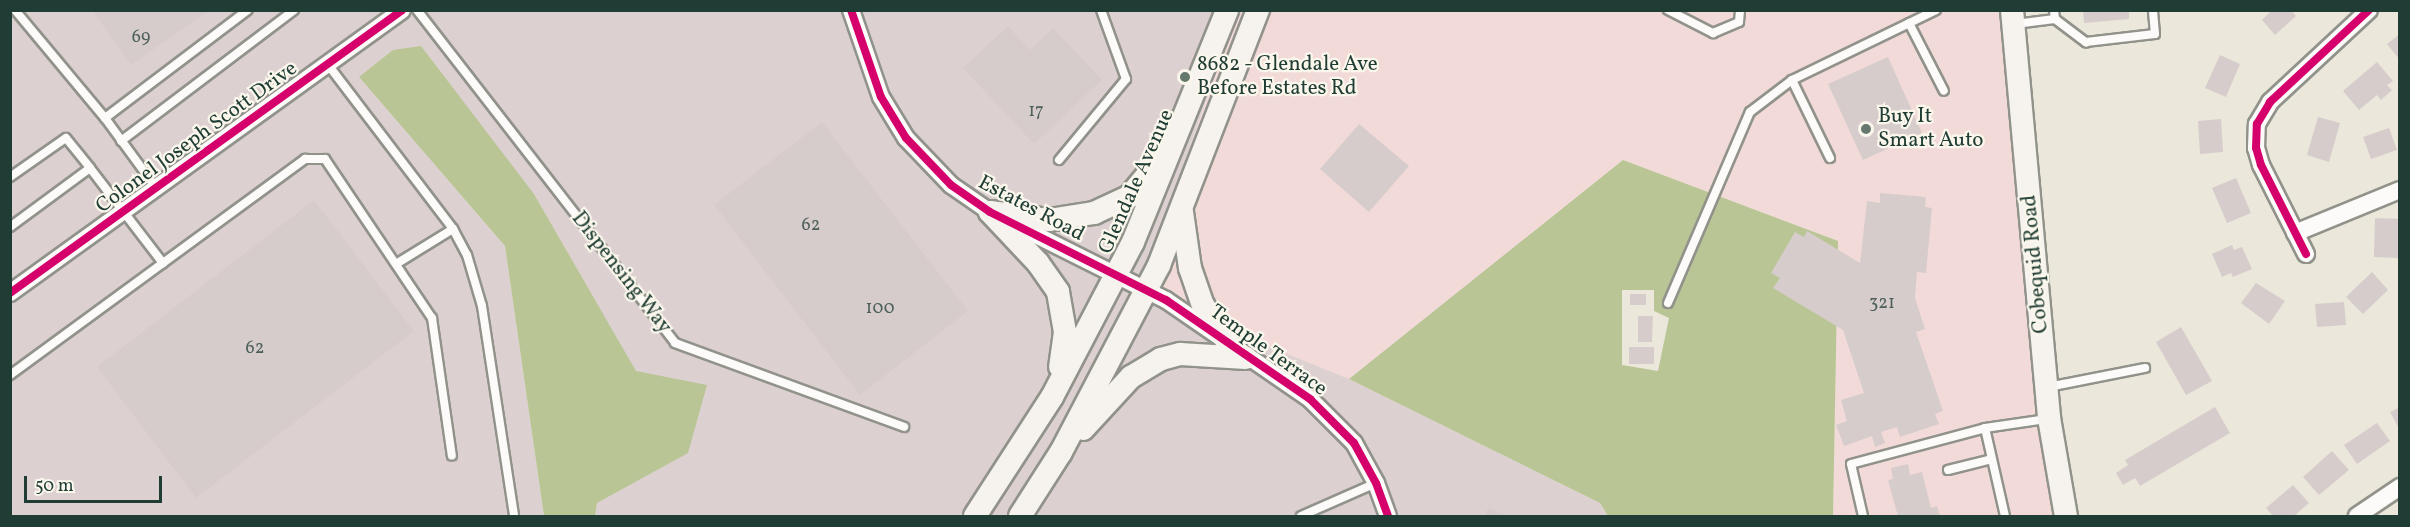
<!DOCTYPE html>
<style>
body{margin:0}
#map{position:relative;width:2410px;height:527px;overflow:hidden;background:#ebe7da;font-family:Vollkorn,serif}
div>[style]{position:absolute}
.built>*{inset:0;background:#f1dad8}
.industrial>*{inset:0;background:#ddd0d1}
.forest>*{inset:0;background:#b9c594}
.building>*{inset:0;background:#d7cccc}
.roads{filter:drop-shadow(2px 0 #91938b) drop-shadow(-2px 0 #91938b) drop-shadow(0 2px #91938b) drop-shadow(0 -2px #91938b)}
.service>*{height:8px;margin:-4px;padding:0 4px;transform-origin:4px;border-radius:4px;background:#fcfbf9}
.minor>*{height:16px;margin:-8px;padding:0 8px;transform-origin:8px;border-radius:8px;background:#fcfbf9}
.secondary>*{height:22px;margin:-11px;padding:0 11px;transform-origin:11px;border-radius:11px;background:#f6f3ee}
.cycleway>*{height:8px;margin:-4px;padding:0 4px;transform-origin:4px;border-radius:4px;background:#d6006c}
.dots>*{width:16px;height:16px;translate:-50% -50%;box-sizing:border-box;border:3px solid #fbf7ec;border-radius:50%}
span{translate:-50% -50%;white-space:nowrap;text-align:center;line-height:1.15;-webkit-text-stroke:4.5px #fbf7ec;paint-order:stroke}
.number-label{font-size:18px;color:#4d615a}
.number-label span{-webkit-text-stroke-width:0}
.poi-label{font-size:21px;color:#1f3d34}
.left{translate:0 -50%;text-align:left}
.street-label{font-size:21px;color:#1f3d34}
.frame{position:absolute;inset:0;border:12px solid #1f3d34;pointer-events:none}
.scale{position:absolute;left:24px;top:476px;width:138px;height:27px;box-sizing:border-box;border:3px solid #1f3d34;border-top:0;padding-left:8px;font-size:18px;line-height:21px;white-space:nowrap;color:#1f3d34;-webkit-text-stroke:4px #fbf7ec;paint-order:stroke}
</style>
<div id="map">
<div class="built">
<i style="clip-path:polygon(1237px 11px,2002px 11px,2036px 281px,2076px 516px,1833px 516px,1838px 241px,1623px 160px,1349px 379px,1139px 294px)"></i>
</div>
<div class="industrial">
<i style="clip-path:polygon(10px 11px,1237px 11px,1139px 294px,1349px 379px,1600px 503px,1608px 516px,595px 516px,597px 503px,688px 452px,636px 372px,534px 194px,359px 77px,505px 246px,544px 516px,11px 516px)"></i>
</div>
<div class="forest">
<i style="clip-path:polygon(421px 46px,534px 194px,636px 371px,707px 385px,688px 453px,597px 503px,595px 516px,544px 516px,505px 246px,359px 77px,393px 50px)"></i>
<i style="clip-path:polygon(evenodd,1623px 160px,1838px 241px,1833px 516px,1608px 516px,1600px 503px,1349px 379px,1623px 160px,1622px 290px,1654px 290px,1654px 311px,1669px 318px,1658px 371px,1622px 365px,1622px 290px)"></i>
</div>
<div class="building">
<i style="clip-path:polygon(92px 10px,210px 10px,131px 65px)"></i>
<i style="clip-path:polygon(2083px 10px,2129px 10px,2129px 19px,2084px 23px)"></i>
<i style="clip-path:polygon(2272px 10px,2291px 10px,2296px 16px,2275px 35px,2262px 20px)"></i>
<i style="clip-path:polygon(1008px 26px,1030px 50px,1053px 28px,1102px 80px,1034px 144px,963px 68px)"></i>
<i style="clip-path:polygon(2400px 34px,2400px 60px,2387px 44px)"></i>
<i style="clip-path:polygon(2220px 55px,2240px 64px,2226px 97px,2205px 88px)"></i>
<i style="clip-path:polygon(1888px 57px,1922px 133px,1863px 160px,1828px 84px)"></i>
<i style="clip-path:polygon(2377px 62px,2393px 81px,2387px 85px,2392px 90px,2381px 100px,2377px 95px,2359px 110px,2343px 91px)"></i>
<i style="clip-path:polygon(2318px 117px,2340px 123px,2329px 162px,2307px 155px)"></i>
<i style="clip-path:polygon(2221px 119px,2223px 152px,2200px 154px,2198px 121px)"></i>
<i style="clip-path:polygon(822px 122px,968px 311px,860px 395px,714px 205px)"></i>
<i style="clip-path:polygon(1359px 124px,1409px 166px,1369px 212px,1320px 169px)"></i>
<i style="clip-path:polygon(2389px 128px,2397px 150px,2371px 159px,2363px 137px)"></i>
<i style="clip-path:polygon(2236px 178px,2251px 213px,2227px 223px,2212px 188px)"></i>
<i style="clip-path:polygon(1880px 193px,1926px 197px,1925px 207px,1932px 208px,1926px 273px,1917px 272px,1915px 298px,1925px 329px,1916px 332px,1943px 411px,1935px 414px,1939px 424px,1900px 437px,1897px 427px,1881px 432px,1885px 443px,1875px 447px,1872px 436px,1844px 446px,1836px 425px,1847px 421px,1841px 400px,1864px 393px,1843px 330px,1773px 288px,1780px 278px,1771px 273px,1795px 232px,1804px 237px,1807px 231px,1860px 263px,1867px 201px,1880px 203px)"></i>
<i style="clip-path:polygon(314px 200px,414px 331px,196px 498px,97px 367px)"></i>
<i style="clip-path:polygon(2375px 218px,2400px 219px,2398px 258px,2374px 257px)"></i>
<i style="clip-path:polygon(2232px 245px,2234px 250px,2242px 247px,2252px 269px,2233px 277px,2231px 273px,2222px 277px,2212px 254px)"></i>
<i style="clip-path:polygon(2372px 272px,2388px 290px,2363px 314px,2346px 297px)"></i>
<i style="clip-path:polygon(2256px 283px,2285px 301px,2269px 324px,2241px 303px)"></i>
<i style="clip-path:polygon(1630px 294px,1646px 294px,1646px 305px,1630px 305px)"></i>
<i style="clip-path:polygon(2344px 302px,2346px 325px,2317px 327px,2315px 304px)"></i>
<i style="clip-path:polygon(1638px 316px,1653px 316px,1652px 342px,1638px 342px)"></i>
<i style="clip-path:polygon(2181px 327px,2212px 381px,2186px 395px,2156px 342px)"></i>
<i style="clip-path:polygon(1629px 347px,1654px 347px,1654px 364px,1629px 364px)"></i>
<i style="clip-path:polygon(2215px 407px,2230px 433px,2140px 486px,2135px 478px,2123px 485px,2116px 473px,2128px 465px,2125px 460px)"></i>
<i style="clip-path:polygon(2400px 407px,2400px 430px,2390px 412px)"></i>
<i style="clip-path:polygon(2377px 423px,2390px 441px,2357px 464px,2344px 445px)"></i>
<i style="clip-path:polygon(2332px 451px,2349px 470px,2319px 495px,2303px 477px)"></i>
<i style="clip-path:polygon(1908px 464px,1910px 475px,1922px 472px,1931px 508px,1937px 506px,1940px 516px,1898px 516px,1888px 480px,1893px 479px,1891px 468px)"></i>
<i style="clip-path:polygon(2293px 485px,2309px 503px,2294px 516px,2273px 516px,2266px 508px)"></i>
<i style="clip-path:polygon(1488px 508px,1511px 516px,1485px 516px)"></i>
</div>
<div class="roads">
<div class="service">
<i style="left:15px;top:10px;width:141px;rotate:50.2deg"></i>
<i style="left:105px;top:118px;width:88px;rotate:53.8deg"></i>
<i style="left:417px;top:10px;width:421px;rotate:52.2deg"></i>
<i style="left:675px;top:343px;width:244px;rotate:20.1deg"></i>
<i style="left:1668px;top:10px;width:51px;rotate:27.1deg"></i>
<i style="left:1713px;top:33px;width:28px;rotate:-23deg"></i>
<i style="left:1739px;top:22px;width:12px;rotate:-85deg"></i>
<i style="left:2054px;top:10px;width:9px;rotate:84deg"></i>
<i style="left:2055px;top:19px;width:39px;rotate:37deg"></i>
<i style="left:2086px;top:42px;width:69px;rotate:-6.6deg"></i>
<i style="left:2155px;top:34px;width:24px;rotate:-95deg"></i>
<i style="left:1909px;top:23px;width:76px;rotate:62.8deg"></i>
<i style="left:2015px;top:24px;width:40px;rotate:-7.1deg"></i>
<i style="left:329px;top:66px;width:205px;rotate:52.7deg"></i>
<i style="left:453px;top:229px;width:30px;rotate:62deg"></i>
<i style="left:467px;top:255px;width:53px;rotate:73.6deg"></i>
<i style="left:482px;top:306px;width:212px;rotate:81.3deg"></i>
<i style="left:105px;top:118px;width:179px;rotate:-37.1deg"></i>
<i style="left:121px;top:141px;width:217px;rotate:-37.1deg"></i>
<i style="left:1830px;top:158px;width:87px;rotate:-116deg"></i>
<i style="left:1792px;top:80px;width:160px;rotate:-25.9deg"></i>
<i style="left:1059px;top:160px;width:105px;rotate:-50.4deg"></i>
<i style="left:1126px;top:79px;width:73px;rotate:-109.9deg"></i>
<i style="left:10px;top:177px;width:68px;rotate:-34.9deg"></i>
<i style="left:66px;top:138px;width:38px;rotate:51deg"></i>
<i style="left:10px;top:227px;width:99px;rotate:-36.4deg"></i>
<i style="left:90px;top:168px;width:120px;rotate:52.5deg"></i>
<i style="left:396px;top:264px;width:67px;rotate:-31.6deg"></i>
<i style="left:1668px;top:303px;width:208px;rotate:-66.8deg"></i>
<i style="left:1750px;top:112px;width:53px;rotate:-37.3deg"></i>
<i style="left:10px;top:375px;width:366px;rotate:-36.2deg"></i>
<i style="left:305px;top:159px;width:20px"></i>
<i style="left:325px;top:159px;width:192px;rotate:56.1deg"></i>
<i style="left:432px;top:318px;width:139px;rotate:81.8deg"></i>
<i style="left:2048px;top:387px;width:99px;rotate:-11.1deg"></i>
<i style="left:1985px;top:428px;width:63px;rotate:-8.3deg"></i>
<i style="left:1948px;top:470px;width:45px;rotate:-14deg"></i>
<i style="left:1301px;top:516px;width:82px;rotate:-23.7deg"></i>
<i style="left:1863px;top:516px;width:53px;rotate:-103deg"></i>
<i style="left:1851px;top:464px;width:139px;rotate:-15deg"></i>
<i style="left:1985px;top:428px;width:90px;rotate:77.2deg"></i>
</div>
<div class="minor">
<i style="left:851px;top:10px;width:92px;rotate:71deg"></i>
<i style="left:881px;top:97px;width:48px;rotate:58.6deg"></i>
<i style="left:906px;top:138px;width:65px;rotate:46.2deg"></i>
<i style="left:951px;top:185px;width:47px;rotate:34.7deg"></i>
<i style="left:990px;top:212px;width:197px;rotate:26.6deg"></i>
<i style="left:1166px;top:300px;width:175px;rotate:34.5deg"></i>
<i style="left:1310px;top:399px;width:62px;rotate:45deg"></i>
<i style="left:1354px;top:443px;width:46px;rotate:61.2deg"></i>
<i style="left:1376px;top:483px;width:35px;rotate:70deg"></i>
<i style="left:2295px;top:233px;width:113px;rotate:-22.3deg"></i>
<i style="left:2306px;top:254px;width:100px;rotate:-116.8deg"></i>
<i style="left:2261px;top:165px;width:18px;rotate:-106deg"></i>
<i style="left:2256px;top:148px;width:24px;rotate:-88deg"></i>
<i style="left:2257px;top:124px;width:26px;rotate:-59deg"></i>
<i style="left:2270px;top:102px;width:135px;rotate:-42.9deg"></i>
<i style="left:10px;top:293px;width:483px;rotate:-35.8deg"></i>
<i style="left:2357px;top:516px;width:52px;rotate:-34deg"></i>
</div>
<div class="secondary">
<i style="left:2012px;top:10px;width:410px;rotate:84.8deg"></i>
<i style="left:2049px;top:418px;width:99px;rotate:80.2deg"></i>
<i style="left:990px;top:212px;width:60px;rotate:7.7deg"></i>
<i style="left:1049px;top:220px;width:46px;rotate:-8.8deg"></i>
<i style="left:1094px;top:213px;width:38px;rotate:-25deg"></i>
<i style="left:1129px;top:197px;width:47px;rotate:-50.2deg"></i>
<i style="left:990px;top:212px;width:70px;rotate:46.7deg"></i>
<i style="left:1038px;top:263px;width:35px;rotate:55deg"></i>
<i style="left:1058px;top:292px;width:41px;rotate:80.1deg"></i>
<i style="left:1065px;top:332px;width:35px;rotate:98deg"></i>
<i style="left:1182px;top:212px;width:57px;rotate:81.9deg"></i>
<i style="left:1190px;top:268px;width:39px;rotate:71deg"></i>
<i style="left:1203px;top:305px;width:49px;rotate:56.6deg"></i>
<i style="left:1083px;top:429px;width:71px;rotate:-47.3deg"></i>
<i style="left:1131px;top:377px;width:35px;rotate:-31deg"></i>
<i style="left:1161px;top:359px;width:20px;rotate:-15deg"></i>
<i style="left:1180px;top:354px;width:66px;rotate:3.5deg"></i>
<i style="left:975px;top:516px;width:142px;rotate:-57.1deg"></i>
<i style="left:1052px;top:397px;width:175px;rotate:-62.4deg"></i>
<i style="left:1133px;top:242px;width:250px;rotate:-67.9deg"></i>
<i style="left:1020px;top:516px;width:76px;rotate:-57.4deg"></i>
<i style="left:1061px;top:452px;width:211px;rotate:-62.3deg"></i>
<i style="left:1159px;top:265px;width:274px;rotate:-68.8deg"></i>
</div>
</div>
<div class="cycleway">
<i style="left:851px;top:10px;width:92px;rotate:71deg"></i>
<i style="left:881px;top:97px;width:48px;rotate:58.6deg"></i>
<i style="left:906px;top:138px;width:65px;rotate:46.2deg"></i>
<i style="left:951px;top:185px;width:47px;rotate:34.7deg"></i>
<i style="left:990px;top:212px;width:197px;rotate:26.6deg"></i>
<i style="left:1166px;top:300px;width:175px;rotate:34.5deg"></i>
<i style="left:1310px;top:399px;width:62px;rotate:45deg"></i>
<i style="left:1354px;top:443px;width:46px;rotate:61.2deg"></i>
<i style="left:1376px;top:483px;width:35px;rotate:70deg"></i>
<i style="left:2306px;top:254px;width:100px;rotate:-116.8deg"></i>
<i style="left:2261px;top:165px;width:18px;rotate:-106deg"></i>
<i style="left:2256px;top:148px;width:24px;rotate:-88deg"></i>
<i style="left:2257px;top:124px;width:26px;rotate:-59deg"></i>
<i style="left:2270px;top:102px;width:135px;rotate:-42.9deg"></i>
<i style="left:10px;top:293px;width:483px;rotate:-35.8deg"></i>
</div>
<div class="dots">
<i style="left:1185px;top:77px;background:#66786e"></i>
<i style="left:1866px;top:129px;background:#66786e"></i>
</div>
<div class="number-label">
<span style="left:141px;top:38px">69</span>
<span style="left:1036px;top:112px">17</span>
<span style="left:811px;top:226px">62</span>
<span style="left:1882px;top:304px">321</span>
<span style="left:880px;top:309px">100</span>
<span style="left:255px;top:349px">62</span>
</div>
<div class="poi-label">
<span class="left" style="left:1197px;top:77px">8682 - Glendale Ave<br>Before Estates Rd</span>
<span class="left" style="left:1878px;top:129px">Buy It<br>Smart Auto</span>
</div>
<div class="street-label">
<span style="left:197px;top:138px;rotate:-36deg">Colonel Joseph Scott Drive</span>
<span style="left:1137px;top:182px;rotate:-66deg">Glendale Avenue</span>
<span style="left:1031px;top:209px;rotate:28deg">Estates Road</span>
<span style="left:2036px;top:264px;rotate:-95deg">Cobequid Road</span>
<span style="left:621px;top:273px;rotate:52deg">Dispensing Way</span>
<span style="left:1268px;top:351px;rotate:36deg">Temple Terrace</span>
</div>
<div class="frame"></div>
<div class="scale">50 m</div>
</div>
